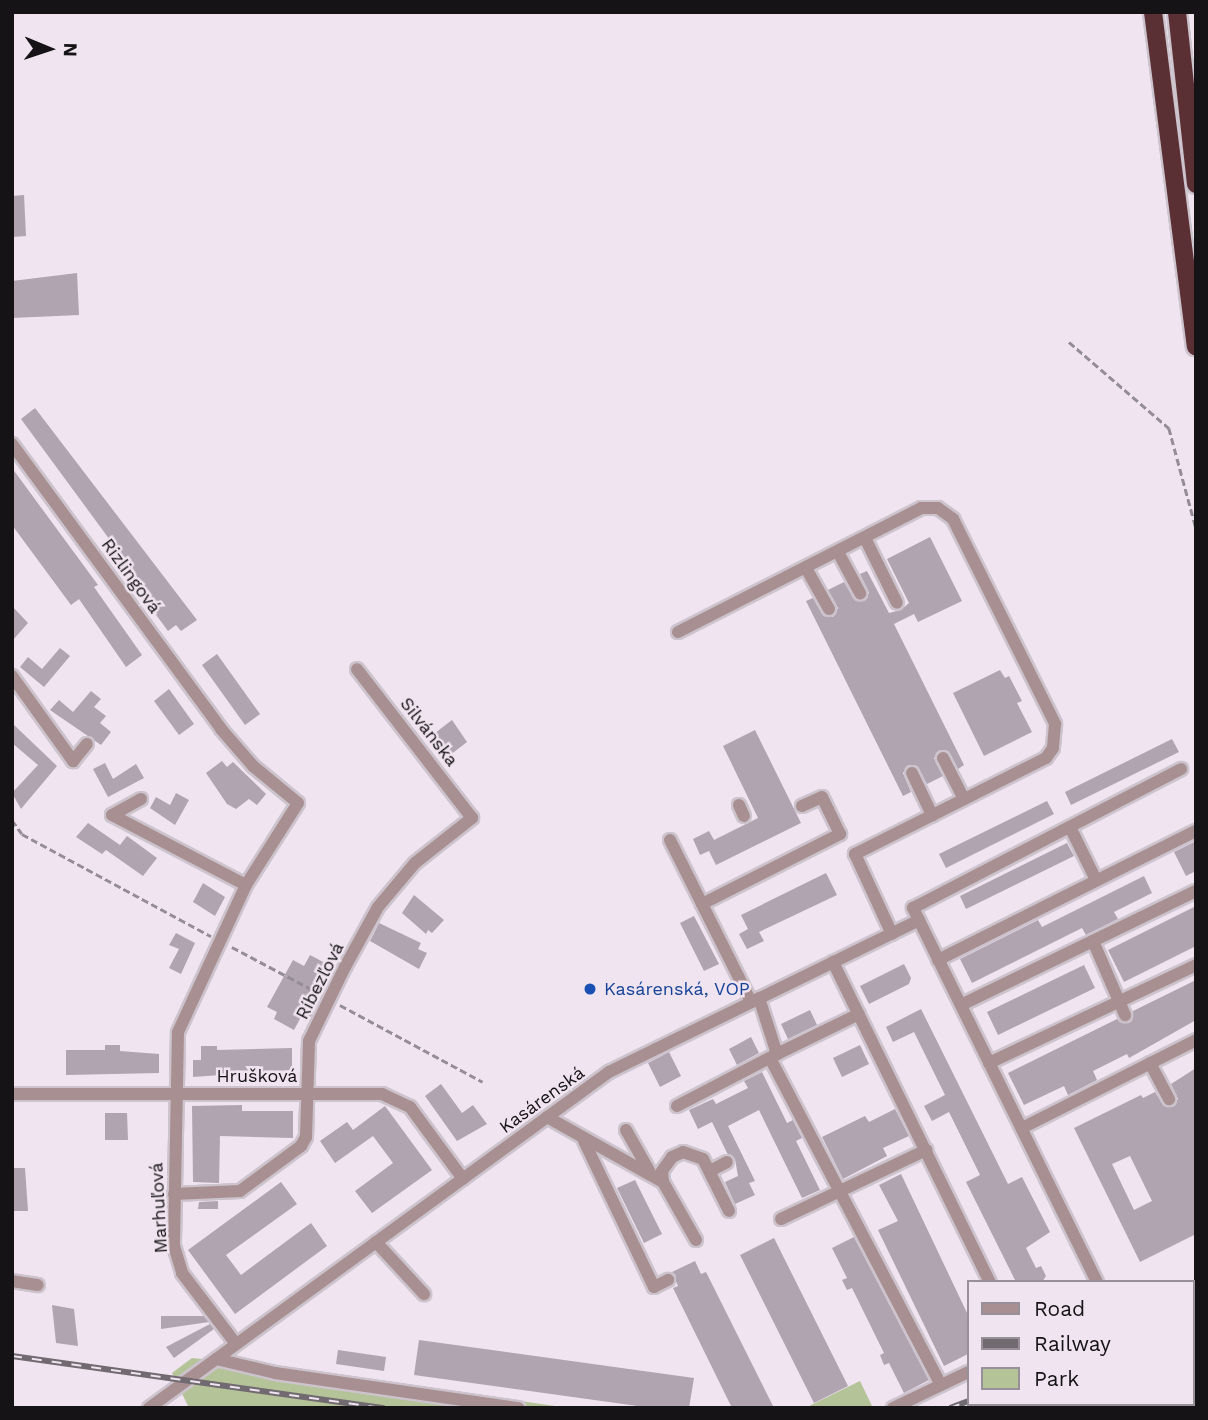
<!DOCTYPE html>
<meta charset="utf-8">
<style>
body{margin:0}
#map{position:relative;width:1208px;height:1420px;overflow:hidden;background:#efe4ef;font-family:"Work Sans",sans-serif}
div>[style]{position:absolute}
.green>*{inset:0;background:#b5c398}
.building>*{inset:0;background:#afa4af}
.path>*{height:2.5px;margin-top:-1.25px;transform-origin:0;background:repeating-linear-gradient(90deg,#958d95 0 7px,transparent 0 10.5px)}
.roads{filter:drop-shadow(2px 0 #ccc3cc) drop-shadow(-2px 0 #ccc3cc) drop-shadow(0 2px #ccc3cc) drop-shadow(0 -2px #ccc3cc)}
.minor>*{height:12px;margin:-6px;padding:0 6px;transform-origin:6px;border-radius:6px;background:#a89092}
.highway>*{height:18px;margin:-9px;padding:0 9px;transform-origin:9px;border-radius:9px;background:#5b3035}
.rail>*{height:6px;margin-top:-3px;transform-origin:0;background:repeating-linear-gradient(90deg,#efe4ef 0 10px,#716a71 0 20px);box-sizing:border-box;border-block:2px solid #716a71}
.dots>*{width:19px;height:19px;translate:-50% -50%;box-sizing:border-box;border:4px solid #efe4ef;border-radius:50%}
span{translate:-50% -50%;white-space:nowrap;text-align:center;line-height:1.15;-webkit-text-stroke:5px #efe4ef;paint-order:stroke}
.street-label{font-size:18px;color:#161316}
.transit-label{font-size:18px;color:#164399}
.left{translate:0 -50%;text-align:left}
.frame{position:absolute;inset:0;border:14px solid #161316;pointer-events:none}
.legend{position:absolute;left:967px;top:1280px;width:228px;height:126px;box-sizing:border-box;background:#efe4ef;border:2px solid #989098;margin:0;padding:9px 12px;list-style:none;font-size:21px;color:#161316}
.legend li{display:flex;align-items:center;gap:14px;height:35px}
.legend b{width:35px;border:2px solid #989098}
.north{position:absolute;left:14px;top:14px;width:70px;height:70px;-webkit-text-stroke:5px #efe4ef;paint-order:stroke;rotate:92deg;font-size:19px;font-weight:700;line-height:28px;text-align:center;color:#161316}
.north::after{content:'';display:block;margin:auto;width:24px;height:32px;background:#161316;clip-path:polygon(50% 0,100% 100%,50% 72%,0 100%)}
</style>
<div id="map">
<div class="green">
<i style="clip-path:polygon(192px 1358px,292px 1368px,569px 1408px,189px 1408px,172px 1373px)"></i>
<i style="clip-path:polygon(860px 1381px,873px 1408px,805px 1408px)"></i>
</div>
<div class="building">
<i style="clip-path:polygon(24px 195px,26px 236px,12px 237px,12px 196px)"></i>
<i style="clip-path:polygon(77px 273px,79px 315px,12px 318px,12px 281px)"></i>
<i style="clip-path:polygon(35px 408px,197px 620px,181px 631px,176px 625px,168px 631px,151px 608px,157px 604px,21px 419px)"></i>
<i style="clip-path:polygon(12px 468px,98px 585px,94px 587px,142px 655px,126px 667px,79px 599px,71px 605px,12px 525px)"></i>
<i style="clip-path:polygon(930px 537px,962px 601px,918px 622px,914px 614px,894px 624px,964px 765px,958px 769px,948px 751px,940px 750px,934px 758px,943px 776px,927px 784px,917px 766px,908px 765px,903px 773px,911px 792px,903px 796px,806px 601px,813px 598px,824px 616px,833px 617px,838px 608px,828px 590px,844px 582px,855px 600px,864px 601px,869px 593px,860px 574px,867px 571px,889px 613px,901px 610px,909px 603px,887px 559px)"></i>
<i style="clip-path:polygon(12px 606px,28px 623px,12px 641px)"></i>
<i style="clip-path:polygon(60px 648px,70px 656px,44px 687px,20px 667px,28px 657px,42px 669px)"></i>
<i style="clip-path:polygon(217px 654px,260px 714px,245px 725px,202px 665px)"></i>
<i style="clip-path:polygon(1000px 670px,1005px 678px,1009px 676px,1022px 701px,1017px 703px,1032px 732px,984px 756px,953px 693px)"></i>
<i style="clip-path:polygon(169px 689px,194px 724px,179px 735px,154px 701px)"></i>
<i style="clip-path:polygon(91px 691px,101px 699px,94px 707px,106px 716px,100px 723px,111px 732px,101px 745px,50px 710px,59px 700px,73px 712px)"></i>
<i style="clip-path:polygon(452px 720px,467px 742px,450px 755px,435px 733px)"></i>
<i style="clip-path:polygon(12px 723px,57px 766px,21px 809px,12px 793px,38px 765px,12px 743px)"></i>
<i style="clip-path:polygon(755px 730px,801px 823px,716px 865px,709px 851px,700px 855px,693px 839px,709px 831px,714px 840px,758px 818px,723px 746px)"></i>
<i style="clip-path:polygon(1172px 739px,1179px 752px,1071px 805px,1065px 792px)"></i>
<i style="clip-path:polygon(222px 761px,227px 767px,233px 762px,266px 794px,257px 805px,249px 799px,236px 809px,227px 804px,206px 773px)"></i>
<i style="clip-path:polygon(105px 763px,113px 779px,136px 764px,144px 778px,108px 797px,93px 769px)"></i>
<i style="clip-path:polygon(176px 793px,189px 800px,175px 825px,150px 808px,156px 797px,170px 805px)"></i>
<i style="clip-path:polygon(1047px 801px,1054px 814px,946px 868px,939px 854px)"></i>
<i style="clip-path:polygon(88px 823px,120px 845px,127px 836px,157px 858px,143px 876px,106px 850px,102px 854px,76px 837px)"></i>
<i style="clip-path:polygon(1196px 841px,1196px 871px,1186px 876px,1174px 852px)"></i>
<i style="clip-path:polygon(1067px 843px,1074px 856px,966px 909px,960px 896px)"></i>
<i style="clip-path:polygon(826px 873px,837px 895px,759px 932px,764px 941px,747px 949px,739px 934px,748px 929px,741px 915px)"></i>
<i style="clip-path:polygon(1144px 876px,1152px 893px,1114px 912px,1118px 919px,1086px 935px,1082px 928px,972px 983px,960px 959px,1038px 920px,1042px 927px)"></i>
<i style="clip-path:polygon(203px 883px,225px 897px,215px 916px,193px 902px)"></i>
<i style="clip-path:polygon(414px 895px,444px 920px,432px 933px,428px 930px,426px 934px,402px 913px)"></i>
<i style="clip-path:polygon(1196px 906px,1196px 946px,1124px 982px,1108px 950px)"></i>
<i style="clip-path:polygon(694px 916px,719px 964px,704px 971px,680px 923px)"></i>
<i style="clip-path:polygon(379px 923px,421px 943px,418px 949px,427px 953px,419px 969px,370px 941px)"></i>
<i style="clip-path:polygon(176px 933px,195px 943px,181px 974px,169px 968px,179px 949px,169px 945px)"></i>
<i style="clip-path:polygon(310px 955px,327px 964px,308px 995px,319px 1001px,311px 1017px,302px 1015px,294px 1030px,274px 1019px,277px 1012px,267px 1007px,293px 960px,304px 966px)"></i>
<i style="clip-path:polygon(904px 964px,911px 978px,909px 984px,869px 1004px,860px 986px)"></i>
<i style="clip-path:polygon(1084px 965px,1095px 988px,998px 1035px,987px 1012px)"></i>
<i style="clip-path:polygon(1196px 980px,1196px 1020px,1129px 1058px,1127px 1054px,1093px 1071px,1097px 1080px,1068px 1095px,1064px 1086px,1024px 1105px,1008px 1073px,1117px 1019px,1129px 1023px,1133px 1011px)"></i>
<i style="clip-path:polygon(921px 1009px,1008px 1184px,1022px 1177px,1050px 1232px,1026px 1248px,1036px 1268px,1041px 1266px,1046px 1276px,1042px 1282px,1016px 1282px,966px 1182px,980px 1175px,949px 1112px,932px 1121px,924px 1106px,945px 1095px,914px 1032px,893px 1042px,886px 1027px)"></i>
<i style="clip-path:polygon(810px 1010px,817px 1025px,788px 1039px,781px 1024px)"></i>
<i style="clip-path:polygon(751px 1037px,759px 1053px,737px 1065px,729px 1049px)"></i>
<i style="clip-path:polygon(105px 1045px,120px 1045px,120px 1051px,159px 1054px,159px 1073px,66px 1075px,66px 1050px,105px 1050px)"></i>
<i style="clip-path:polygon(860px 1045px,869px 1064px,842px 1077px,833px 1058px)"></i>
<i style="clip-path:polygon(201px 1046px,217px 1046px,217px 1050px,292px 1048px,292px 1070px,193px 1077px,193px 1060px,201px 1060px)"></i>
<i style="clip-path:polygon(669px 1052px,681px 1076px,660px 1087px,648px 1063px)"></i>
<i style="clip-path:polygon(evenodd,1196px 1068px,1196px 1234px,1140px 1262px,1074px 1128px,1141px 1095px,1143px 1098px,1155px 1092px,1164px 1106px,1172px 1107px,1178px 1099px,1171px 1084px,1196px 1068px,1130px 1156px,1152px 1201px,1134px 1210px,1112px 1164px,1130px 1156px)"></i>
<i style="clip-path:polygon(762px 1072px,787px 1123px,793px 1120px,802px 1138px,796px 1141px,820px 1190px,802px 1198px,759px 1110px,728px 1126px,755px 1181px,749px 1183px,755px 1195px,735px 1204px,725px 1182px,738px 1176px,735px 1159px,727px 1153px,712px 1122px,698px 1129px,689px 1110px,713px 1099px,716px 1104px,748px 1088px,744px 1081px)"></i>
<i style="clip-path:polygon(441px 1084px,462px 1113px,473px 1105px,487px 1124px,457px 1141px,425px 1096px)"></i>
<i style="clip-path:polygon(242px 1105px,242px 1111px,293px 1111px,293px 1138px,220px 1136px,219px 1183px,193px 1182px,192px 1106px)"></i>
<i style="clip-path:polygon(385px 1106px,432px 1170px,372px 1213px,355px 1191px,393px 1163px,373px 1136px,335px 1163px,320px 1141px,347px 1122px,353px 1130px)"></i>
<i style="clip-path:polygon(895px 1109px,909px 1136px,883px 1148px,887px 1156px,843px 1179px,822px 1137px,865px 1116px,869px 1122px)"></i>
<i style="clip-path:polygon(105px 1113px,127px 1113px,128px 1140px,105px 1140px)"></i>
<i style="clip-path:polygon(12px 1168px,25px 1168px,28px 1211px,12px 1211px)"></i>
<i style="clip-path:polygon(901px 1174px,968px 1315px,968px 1354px,944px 1366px,878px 1230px,898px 1221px,879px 1185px)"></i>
<i style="clip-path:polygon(635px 1180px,662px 1234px,644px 1243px,617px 1188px)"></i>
<i style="clip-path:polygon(281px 1182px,297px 1204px,226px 1255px,241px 1275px,311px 1223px,327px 1246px,235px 1314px,188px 1250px)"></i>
<i style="clip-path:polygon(218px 1201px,218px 1209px,198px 1209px,199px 1202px)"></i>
<i style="clip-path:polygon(854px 1237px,929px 1380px,904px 1393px,889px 1363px,884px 1365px,880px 1355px,884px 1353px,852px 1288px,847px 1290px,842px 1280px,847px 1278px,832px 1248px)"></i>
<i style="clip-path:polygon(774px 1238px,848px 1386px,814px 1403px,740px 1255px)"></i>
<i style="clip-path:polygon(695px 1261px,701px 1274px,706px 1272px,774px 1408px,732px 1408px,673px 1288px,678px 1286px,672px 1272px)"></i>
<i style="clip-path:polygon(52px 1305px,74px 1309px,78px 1346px,56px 1343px)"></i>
<i style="clip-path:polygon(161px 1316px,204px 1316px,209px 1322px,161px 1329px)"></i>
<i style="clip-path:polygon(210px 1324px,214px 1329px,174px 1358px,166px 1347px)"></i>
<i style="clip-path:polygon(419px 1340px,694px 1378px,689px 1408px,652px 1408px,414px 1375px)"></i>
<i style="clip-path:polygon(338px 1350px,386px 1357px,384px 1371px,336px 1364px)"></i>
</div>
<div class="path">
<i style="left:1069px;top:342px;width:132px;rotate:40.7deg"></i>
<i style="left:1169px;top:428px;width:104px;rotate:74.9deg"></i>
<i style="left:12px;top:820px;width:17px;rotate:54deg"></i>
<i style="left:22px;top:834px;width:215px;rotate:28.4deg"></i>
<i style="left:232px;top:947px;width:98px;rotate:27.9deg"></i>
<i style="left:340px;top:1005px;width:162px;rotate:28.3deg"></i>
</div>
<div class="roads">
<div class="minor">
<i style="left:12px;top:444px;width:353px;rotate:53.7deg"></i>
<i style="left:221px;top:729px;width:49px;rotate:49.1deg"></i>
<i style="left:253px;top:766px;width:58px;rotate:39.4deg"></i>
<i style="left:298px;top:803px;width:97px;rotate:122.4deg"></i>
<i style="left:246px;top:885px;width:162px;rotate:114.8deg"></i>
<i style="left:178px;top:1032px;width:214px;rotate:91.1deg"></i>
<i style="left:174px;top:1246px;width:28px;rotate:73deg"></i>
<i style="left:182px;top:1273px;width:89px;rotate:52.7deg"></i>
<i style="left:865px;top:538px;width:72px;rotate:63.8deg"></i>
<i style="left:838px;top:552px;width:47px;rotate:61.8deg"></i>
<i style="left:806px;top:568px;width:47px;rotate:60.7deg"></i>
<i style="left:678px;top:632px;width:273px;rotate:-27deg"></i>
<i style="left:921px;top:508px;width:17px"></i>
<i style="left:938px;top:508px;width:19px;rotate:36deg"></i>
<i style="left:953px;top:519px;width:229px;rotate:63.5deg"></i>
<i style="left:1055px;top:724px;width:24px;rotate:95deg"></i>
<i style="left:1053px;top:748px;width:12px;rotate:125deg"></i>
<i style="left:1046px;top:758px;width:214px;rotate:153.3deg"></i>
<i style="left:855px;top:854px;width:88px;rotate:65.2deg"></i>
<i style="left:12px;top:676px;width:105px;rotate:54.3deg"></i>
<i style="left:73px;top:761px;width:22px;rotate:-51deg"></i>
<i style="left:943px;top:758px;width:46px;rotate:62.9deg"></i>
<i style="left:912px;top:773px;width:47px;rotate:64.5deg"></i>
<i style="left:141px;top:799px;width:33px;rotate:151deg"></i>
<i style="left:112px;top:815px;width:151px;rotate:27.6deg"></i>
<i style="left:739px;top:805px;width:12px;rotate:66deg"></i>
<i style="left:1070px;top:827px;width:59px;rotate:63.9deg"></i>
<i style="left:670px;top:840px;width:181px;rotate:63.4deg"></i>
<i style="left:702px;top:904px;width:155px;rotate:-26.9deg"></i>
<i style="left:840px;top:834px;width:41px;rotate:-115.9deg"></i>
<i style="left:822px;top:797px;width:22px;rotate:156deg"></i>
<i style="left:1093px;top:941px;width:81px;rotate:66.6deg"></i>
<i style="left:938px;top:960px;width:288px;rotate:-26.6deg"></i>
<i style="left:833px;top:962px;width:356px;rotate:63.9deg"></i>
<i style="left:759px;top:998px;width:59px;rotate:72.2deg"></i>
<i style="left:777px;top:1054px;width:91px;rotate:-26deg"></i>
<i style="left:961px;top:1005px;width:261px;rotate:-25.9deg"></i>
<i style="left:770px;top:1058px;width:369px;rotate:62.4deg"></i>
<i style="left:989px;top:1063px;width:229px;rotate:-25.3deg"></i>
<i style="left:1150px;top:1063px;width:41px;rotate:62.2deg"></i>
<i style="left:12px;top:1094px;width:370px"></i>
<i style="left:382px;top:1094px;width:31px;rotate:25deg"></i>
<i style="left:410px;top:1107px;width:89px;rotate:53.6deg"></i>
<i style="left:677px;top:1106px;width:113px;rotate:-27.5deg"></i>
<i style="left:547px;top:1117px;width:133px;rotate:29.3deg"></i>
<i style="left:1022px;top:1128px;width:195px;rotate:-26.8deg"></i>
<i style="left:626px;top:1130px;width:51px;rotate:60.4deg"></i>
<i style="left:584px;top:1141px;width:162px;rotate:64.4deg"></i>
<i style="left:654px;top:1287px;width:16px;rotate:-27deg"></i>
<i style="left:710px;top:1171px;width:19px;rotate:-28deg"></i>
<i style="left:174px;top:1194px;width:66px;rotate:-2.6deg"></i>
<i style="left:240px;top:1191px;width:76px;rotate:-36.4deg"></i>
<i style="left:301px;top:1146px;width:10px;rotate:-61deg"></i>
<i style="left:306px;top:1137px;width:96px;rotate:-88.2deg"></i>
<i style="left:309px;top:1041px;width:82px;rotate:-64.1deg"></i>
<i style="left:345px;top:967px;width:68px;rotate:-61.2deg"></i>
<i style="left:378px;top:907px;width:57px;rotate:-49.9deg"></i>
<i style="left:415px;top:863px;width:73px;rotate:-38.3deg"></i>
<i style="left:472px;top:818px;width:188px;rotate:-127.7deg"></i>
<i style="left:781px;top:1219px;width:161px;rotate:-25.4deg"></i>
<i style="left:696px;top:1240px;width:67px;rotate:-119.6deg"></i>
<i style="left:663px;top:1182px;width:11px;rotate:-95deg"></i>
<i style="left:662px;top:1171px;width:17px;rotate:-54deg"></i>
<i style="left:672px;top:1157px;width:12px;rotate:-24deg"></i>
<i style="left:683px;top:1152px;width:21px;rotate:19deg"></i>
<i style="left:703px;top:1159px;width:58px;rotate:63.4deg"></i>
<i style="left:376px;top:1242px;width:71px;rotate:47.3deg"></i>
<i style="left:12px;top:1281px;width:26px;rotate:9deg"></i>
<i style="left:1097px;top:1282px;width:417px;rotate:-116.2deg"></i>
<i style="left:913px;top:908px;width:302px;rotate:-27.4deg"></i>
<i style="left:216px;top:1359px;width:61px;rotate:13.3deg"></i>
<i style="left:275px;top:1373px;width:246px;rotate:8.2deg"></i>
<i style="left:149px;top:1408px;width:570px;rotate:-36.15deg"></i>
<i style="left:609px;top:1072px;width:345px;rotate:-26.1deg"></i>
<i style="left:893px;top:1408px;width:83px;rotate:-25.6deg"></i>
<i style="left:1194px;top:1408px;width:2px"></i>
</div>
<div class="highway">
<i style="left:1153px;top:12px;width:337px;rotate:82.7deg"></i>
<i style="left:1177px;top:12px;width:173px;rotate:83.7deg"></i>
</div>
</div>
<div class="rail">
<i style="left:12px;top:1356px;width:376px;rotate:8deg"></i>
<i style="left:1192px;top:1362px;width:4px;rotate:-14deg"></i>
<i style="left:950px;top:1408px;width:19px;rotate:-21deg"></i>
</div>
<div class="dots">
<i style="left:590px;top:989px;background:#1a4fb4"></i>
</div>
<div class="street-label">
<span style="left:131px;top:576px;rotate:54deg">Rizlingová</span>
<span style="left:429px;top:732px;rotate:52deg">Silvánska</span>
<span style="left:320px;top:981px;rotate:-63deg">Ríbezľová</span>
<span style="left:257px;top:1076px">Hrušková</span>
<span style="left:542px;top:1100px;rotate:-36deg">Kasárenská</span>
<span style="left:159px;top:1208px;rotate:-93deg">Marhuľová</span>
</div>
<div class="transit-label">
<span class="left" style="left:604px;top:989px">Kasárenská, VOP</span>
</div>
<div class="frame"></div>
<ul class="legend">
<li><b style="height:9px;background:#a89092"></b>Road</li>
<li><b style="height:9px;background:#716a71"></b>Railway</li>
<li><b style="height:19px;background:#b5c398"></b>Park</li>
</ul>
<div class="north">N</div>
</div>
